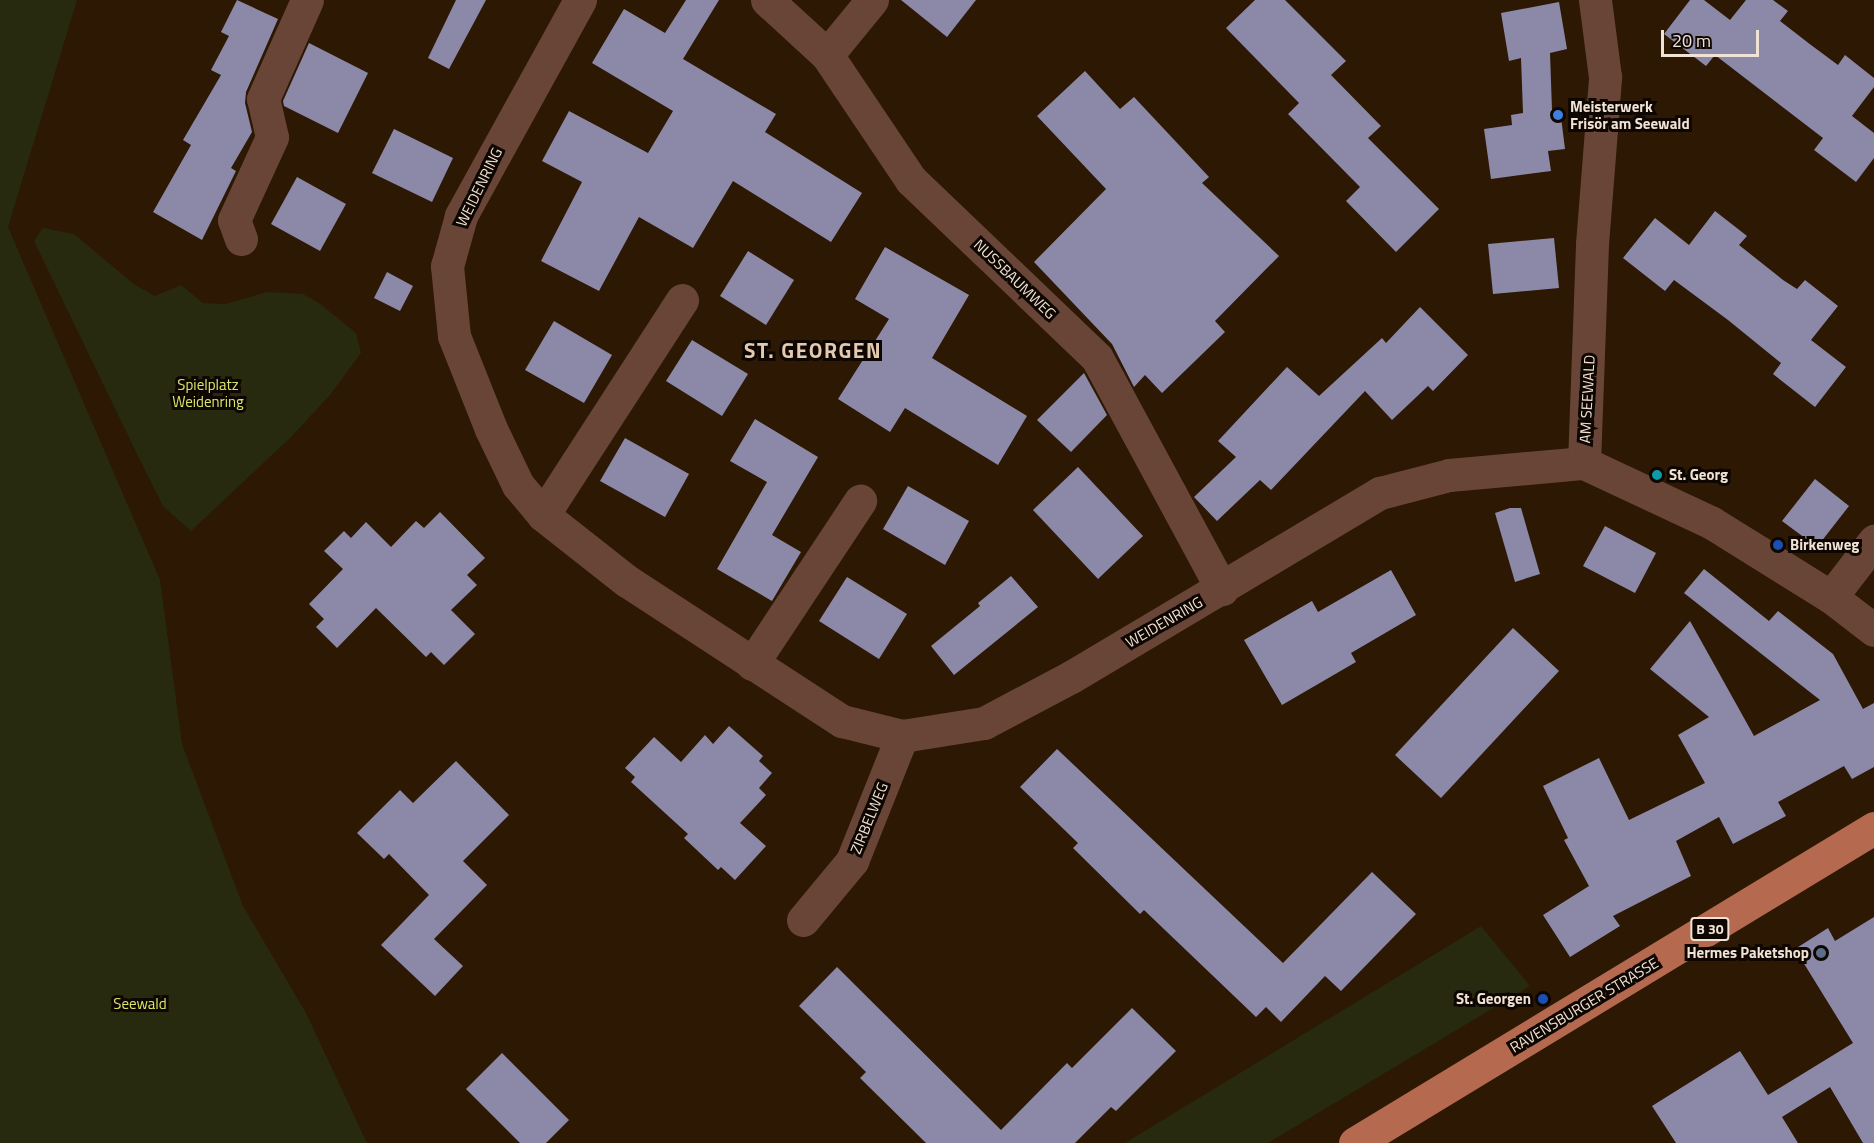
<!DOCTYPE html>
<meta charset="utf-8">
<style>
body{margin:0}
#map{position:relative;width:1874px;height:1143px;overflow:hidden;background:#2c1803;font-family:"Titillium Web",sans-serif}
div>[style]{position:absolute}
.green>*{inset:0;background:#272a0e}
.building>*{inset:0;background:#8c89a8}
.minor>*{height:33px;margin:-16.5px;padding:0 16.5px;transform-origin:16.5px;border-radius:16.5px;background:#694538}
.primary>*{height:33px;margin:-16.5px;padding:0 16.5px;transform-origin:16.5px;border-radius:16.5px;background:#b56a4f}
.dots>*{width:16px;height:16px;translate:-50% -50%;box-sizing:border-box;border:3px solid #0e0601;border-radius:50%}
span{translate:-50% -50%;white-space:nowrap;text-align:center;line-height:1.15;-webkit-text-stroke:6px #0e0601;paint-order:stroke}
.shield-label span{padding:2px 4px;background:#0e0601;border:2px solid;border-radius:4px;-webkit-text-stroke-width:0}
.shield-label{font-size:14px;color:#f0e2d5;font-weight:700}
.poi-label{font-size:15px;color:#f0e2d5;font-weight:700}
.left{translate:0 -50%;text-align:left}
.right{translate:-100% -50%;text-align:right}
.street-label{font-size:15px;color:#f0e2d5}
.park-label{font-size:15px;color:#d9e768}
.district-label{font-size:21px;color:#e4c9af;font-weight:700;letter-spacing:1.5px}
.scale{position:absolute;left:1661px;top:30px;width:98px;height:27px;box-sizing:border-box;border:3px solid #f0e2d5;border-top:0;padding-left:8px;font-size:18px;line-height:21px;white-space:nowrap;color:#f0e2d5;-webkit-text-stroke:4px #0e0601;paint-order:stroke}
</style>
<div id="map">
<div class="green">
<i style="clip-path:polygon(0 0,77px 0,8px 227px,160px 580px,182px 744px,243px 906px,306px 1013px,367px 1143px,0 1143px)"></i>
<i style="clip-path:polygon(43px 228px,74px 234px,135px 285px,155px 296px,181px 285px,203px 303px,226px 304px,267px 292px,303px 294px,319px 303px,356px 333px,361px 353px,330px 395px,291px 437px,191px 531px,163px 506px,136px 452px,34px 241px)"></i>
<i style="clip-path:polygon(1481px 926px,1530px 986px,1268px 1143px,1125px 1143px)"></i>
</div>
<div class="building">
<i style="clip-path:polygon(237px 0,278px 19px,246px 92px,245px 103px,252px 132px,231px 168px,236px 171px,202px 240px,153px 212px,191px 145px,183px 140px,221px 75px,211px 70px,229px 36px,221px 32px)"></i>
<i style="clip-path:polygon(456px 0,486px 0,449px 69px,428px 58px)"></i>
<i style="clip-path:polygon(686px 0,719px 0,683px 59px,776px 114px,765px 132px,862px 193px,831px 242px,733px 181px,693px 248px,639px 217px,599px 291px,541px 261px,582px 182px,542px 161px,569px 111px,648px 153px,673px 111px,592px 63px,624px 9px,665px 33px)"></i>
<i style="clip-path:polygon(901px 0,976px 0,947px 37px)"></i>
<i style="clip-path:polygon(1255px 0,1285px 0,1346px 61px,1331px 75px,1381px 126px,1368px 138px,1439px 209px,1396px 252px,1346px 201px,1360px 187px,1288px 114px,1299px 103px,1226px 28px)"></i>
<i style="clip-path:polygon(1690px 0,1704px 0,1730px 20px,1746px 0,1773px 0,1788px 11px,1780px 21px,1811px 45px,1838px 65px,1845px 55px,1874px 78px,1874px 87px,1852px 116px,1874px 133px,1874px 158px,1856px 182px,1814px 150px,1823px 138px,1715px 55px,1706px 66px,1664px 34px)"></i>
<i style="clip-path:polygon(1559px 2px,1567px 49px,1550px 53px,1552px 110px,1560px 109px,1565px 149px,1548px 151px,1551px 171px,1491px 179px,1484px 129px,1512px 125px,1511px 115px,1523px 113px,1521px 58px,1509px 61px,1501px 13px)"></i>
<i style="clip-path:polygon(309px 43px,368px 73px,338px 133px,284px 106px,283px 101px)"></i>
<i style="clip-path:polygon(1085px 71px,1120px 109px,1134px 97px,1209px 177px,1202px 183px,1279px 256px,1215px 321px,1225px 332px,1162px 393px,1145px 375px,1134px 387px,1112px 344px,1034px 262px,1106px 189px,1037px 116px)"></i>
<i style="clip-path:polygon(394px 129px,453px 158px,432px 202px,372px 173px)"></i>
<i style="clip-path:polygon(297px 177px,346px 204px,320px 251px,271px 224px)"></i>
<i style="clip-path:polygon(1715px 211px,1747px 236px,1739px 245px,1783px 280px,1797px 289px,1805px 280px,1838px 306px,1811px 340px,1846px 367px,1815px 407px,1773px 374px,1781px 363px,1728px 320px,1674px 280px,1665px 291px,1623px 258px,1655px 218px,1689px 245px)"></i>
<i style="clip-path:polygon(1554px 238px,1559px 288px,1493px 294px,1488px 244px)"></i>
<i style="clip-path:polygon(885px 247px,969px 295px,932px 358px,1027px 416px,998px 465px,905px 408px,890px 432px,838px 399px,889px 319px,855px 299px)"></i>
<i style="clip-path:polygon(748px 251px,794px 280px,766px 325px,720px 296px)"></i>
<i style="clip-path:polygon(387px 272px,413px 286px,400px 311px,374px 298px)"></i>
<i style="clip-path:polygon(1420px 307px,1468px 355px,1433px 391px,1428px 386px,1392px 420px,1365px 391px,1271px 490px,1260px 480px,1217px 521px,1194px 497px,1236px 457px,1218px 441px,1287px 367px,1319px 396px,1382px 338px,1386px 343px)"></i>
<i style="clip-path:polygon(554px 321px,612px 355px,584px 403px,525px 370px)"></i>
<i style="clip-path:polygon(692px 340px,748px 374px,722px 416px,666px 381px)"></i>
<i style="clip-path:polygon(1084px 373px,1107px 415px,1071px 452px,1037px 420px)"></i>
<i style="clip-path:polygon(755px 419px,818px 457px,772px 535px,801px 552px,772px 601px,717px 569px,767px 482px,730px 461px)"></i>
<i style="clip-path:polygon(625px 438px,689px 474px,665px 517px,600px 481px)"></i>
<i style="clip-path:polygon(1078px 467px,1143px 536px,1098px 579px,1033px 510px)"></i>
<i style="clip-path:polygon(1815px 479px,1849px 506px,1817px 547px,1782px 521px)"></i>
<i style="clip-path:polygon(908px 486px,969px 521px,945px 565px,883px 529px)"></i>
<i style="clip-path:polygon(1510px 508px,1521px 508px,1540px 574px,1515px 582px,1495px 513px)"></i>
<i style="clip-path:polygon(440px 512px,485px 558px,467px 575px,477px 585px,451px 610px,475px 634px,444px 665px,431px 652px,426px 657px,376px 608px,337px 648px,316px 627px,324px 619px,309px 604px,343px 569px,324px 551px,344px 531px,351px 538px,366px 522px,391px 547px,416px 521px,424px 528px)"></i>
<i style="clip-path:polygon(1605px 526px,1656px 553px,1635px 593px,1583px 566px)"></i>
<i style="clip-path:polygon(1704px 569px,1769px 621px,1778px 611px,1833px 654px,1863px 709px,1874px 703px,1874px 767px,1852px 779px,1844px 766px,1778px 802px,1786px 816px,1733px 844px,1719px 817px,1676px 841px,1691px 876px,1613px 916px,1620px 926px,1570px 957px,1543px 915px,1589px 886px,1564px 840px,1568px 838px,1543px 786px,1599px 758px,1629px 820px,1705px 783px,1678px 735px,1709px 717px,1650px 669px,1690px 621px,1754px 736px,1820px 700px,1684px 593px)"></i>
<i style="clip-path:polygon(1391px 570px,1416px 615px,1351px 653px,1356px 662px,1282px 705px,1244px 640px,1312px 601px,1318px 612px)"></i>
<i style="clip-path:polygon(1011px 576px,1038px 607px,954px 675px,931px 646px,980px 606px,978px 603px)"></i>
<i style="clip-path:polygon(847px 577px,907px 614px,879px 659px,819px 621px)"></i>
<i style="clip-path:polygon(1513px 628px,1559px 671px,1441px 798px,1395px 755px)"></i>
<i style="clip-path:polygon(729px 726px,763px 756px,759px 761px,772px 773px,759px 788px,766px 795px,740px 823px,766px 846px,735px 880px,721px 867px,718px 870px,684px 838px,688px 834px,631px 782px,635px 777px,625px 768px,654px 737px,681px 762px,705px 735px,713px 744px)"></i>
<i style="clip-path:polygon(1057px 749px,1283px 963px,1372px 872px,1416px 914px,1341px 991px,1325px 976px,1281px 1022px,1266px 1007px,1256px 1017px,1144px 910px,1140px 914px,1073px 848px,1078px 843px,1020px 787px)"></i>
<i style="clip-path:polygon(456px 761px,509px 815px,463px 861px,487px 885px,434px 939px,463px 966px,435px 996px,381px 945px,429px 895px,389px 854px,384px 859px,357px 833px,400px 790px,413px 803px)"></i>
<i style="clip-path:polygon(1874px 917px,1874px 1143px,1863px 1143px,1830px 1087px,1782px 1117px,1798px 1143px,1676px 1143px,1652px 1106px,1740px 1051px,1768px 1095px,1853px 1043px,1795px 949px,1828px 928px,1835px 941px)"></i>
<i style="clip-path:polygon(837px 967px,1001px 1130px,1067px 1063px,1072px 1068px,1132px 1008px,1176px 1051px,1116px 1111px,1111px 1107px,1075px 1143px,926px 1143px,860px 1078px,866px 1072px,799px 1006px)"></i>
<i style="clip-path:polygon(502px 1053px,569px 1120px,546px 1143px,520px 1143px,466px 1089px)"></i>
</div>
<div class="minor">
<i style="left:580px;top:0;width:247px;rotate:118.9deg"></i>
<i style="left:461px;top:216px;width:52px;rotate:105.6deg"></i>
<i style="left:447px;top:266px;width:70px;rotate:84.3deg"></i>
<i style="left:454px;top:336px;width:100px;rotate:68.3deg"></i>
<i style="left:491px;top:429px;width:62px;rotate:64.3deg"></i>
<i style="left:518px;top:485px;width:39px;rotate:50deg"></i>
<i style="left:543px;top:515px;width:107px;rotate:38.2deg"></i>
<i style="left:627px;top:581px;width:257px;rotate:33.1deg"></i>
<i style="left:842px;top:721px;width:62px;rotate:14deg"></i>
<i style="left:902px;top:736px;width:83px;rotate:-9deg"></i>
<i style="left:984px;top:723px;width:98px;rotate:-27.9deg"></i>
<i style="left:1071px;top:677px;width:360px;rotate:-30.8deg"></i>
<i style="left:1380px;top:493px;width:71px;rotate:-14.6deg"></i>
<i style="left:1449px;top:475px;width:136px;rotate:-5.1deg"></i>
<i style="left:1584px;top:463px;width:141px;rotate:25.1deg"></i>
<i style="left:1712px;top:523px;width:140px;rotate:31.9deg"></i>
<i style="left:1831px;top:597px;width:54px;rotate:37.5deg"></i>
<i style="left:767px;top:0;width:81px;rotate:42.5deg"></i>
<i style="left:827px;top:55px;width:151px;rotate:56.1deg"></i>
<i style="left:911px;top:180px;width:257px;rotate:43.7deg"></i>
<i style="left:1097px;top:358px;width:263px;rotate:61.6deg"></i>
<i style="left:827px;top:55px;width:71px;rotate:-50.7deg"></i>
<i style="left:241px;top:239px;width:20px;rotate:-110deg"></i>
<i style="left:234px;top:220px;width:91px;rotate:-65.4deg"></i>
<i style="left:272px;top:137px;width:39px;rotate:-103deg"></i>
<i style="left:263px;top:99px;width:108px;rotate:-66deg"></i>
<i style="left:1584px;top:463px;width:219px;rotate:-87.9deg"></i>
<i style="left:1592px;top:244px;width:168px;rotate:-85.5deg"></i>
<i style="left:1605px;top:77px;width:78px;rotate:-97.4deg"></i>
<i style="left:543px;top:515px;width:256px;rotate:-57.1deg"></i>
<i style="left:1831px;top:597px;width:71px;rotate:-52.5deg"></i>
<i style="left:752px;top:664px;width:196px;rotate:-56.5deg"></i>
<i style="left:803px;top:920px;width:77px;rotate:-50.3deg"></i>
<i style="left:852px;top:861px;width:135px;rotate:-68.2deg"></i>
</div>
<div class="primary">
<i style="left:1355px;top:1143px;width:607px;rotate:-31.26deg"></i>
</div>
<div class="dots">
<i style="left:1558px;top:115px;background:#3f7fe0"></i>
<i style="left:1657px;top:475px;background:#0f9aa8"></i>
<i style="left:1778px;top:545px;background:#1a4fb4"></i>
<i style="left:1821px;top:953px;background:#5c6f8a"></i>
<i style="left:1543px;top:999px;background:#1a4fb4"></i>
</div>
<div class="shield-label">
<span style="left:1710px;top:929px">B 30</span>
</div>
<div class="poi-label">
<span class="left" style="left:1570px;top:115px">Meisterwerk<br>Frisör am Seewald</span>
<span class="left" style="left:1669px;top:475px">St. Georg</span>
<span class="left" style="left:1790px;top:545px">Birkenweg</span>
<span class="right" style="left:1809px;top:953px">Hermes Paketshop</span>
<span class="right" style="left:1531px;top:999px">St. Georgen</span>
</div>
<div class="street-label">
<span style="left:479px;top:187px;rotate:-64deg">WEIDENRING</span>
<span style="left:1015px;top:279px;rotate:44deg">NUSSBAUMWEG</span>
<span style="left:1587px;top:399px;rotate:-87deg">AM SEEWALD</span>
<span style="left:1164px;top:622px;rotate:-30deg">WEIDENRING</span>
<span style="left:869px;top:818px;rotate:-68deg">ZIRBELWEG</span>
<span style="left:1584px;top:1005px;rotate:-31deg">RAVENSBURGER STRASSE</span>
</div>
<div class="park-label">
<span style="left:208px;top:393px">Spielplatz<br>Weidenring</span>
<span style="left:140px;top:1004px">Seewald</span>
</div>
<div class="district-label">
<span style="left:813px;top:350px">ST. GEORGEN</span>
</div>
<div class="scale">20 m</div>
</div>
